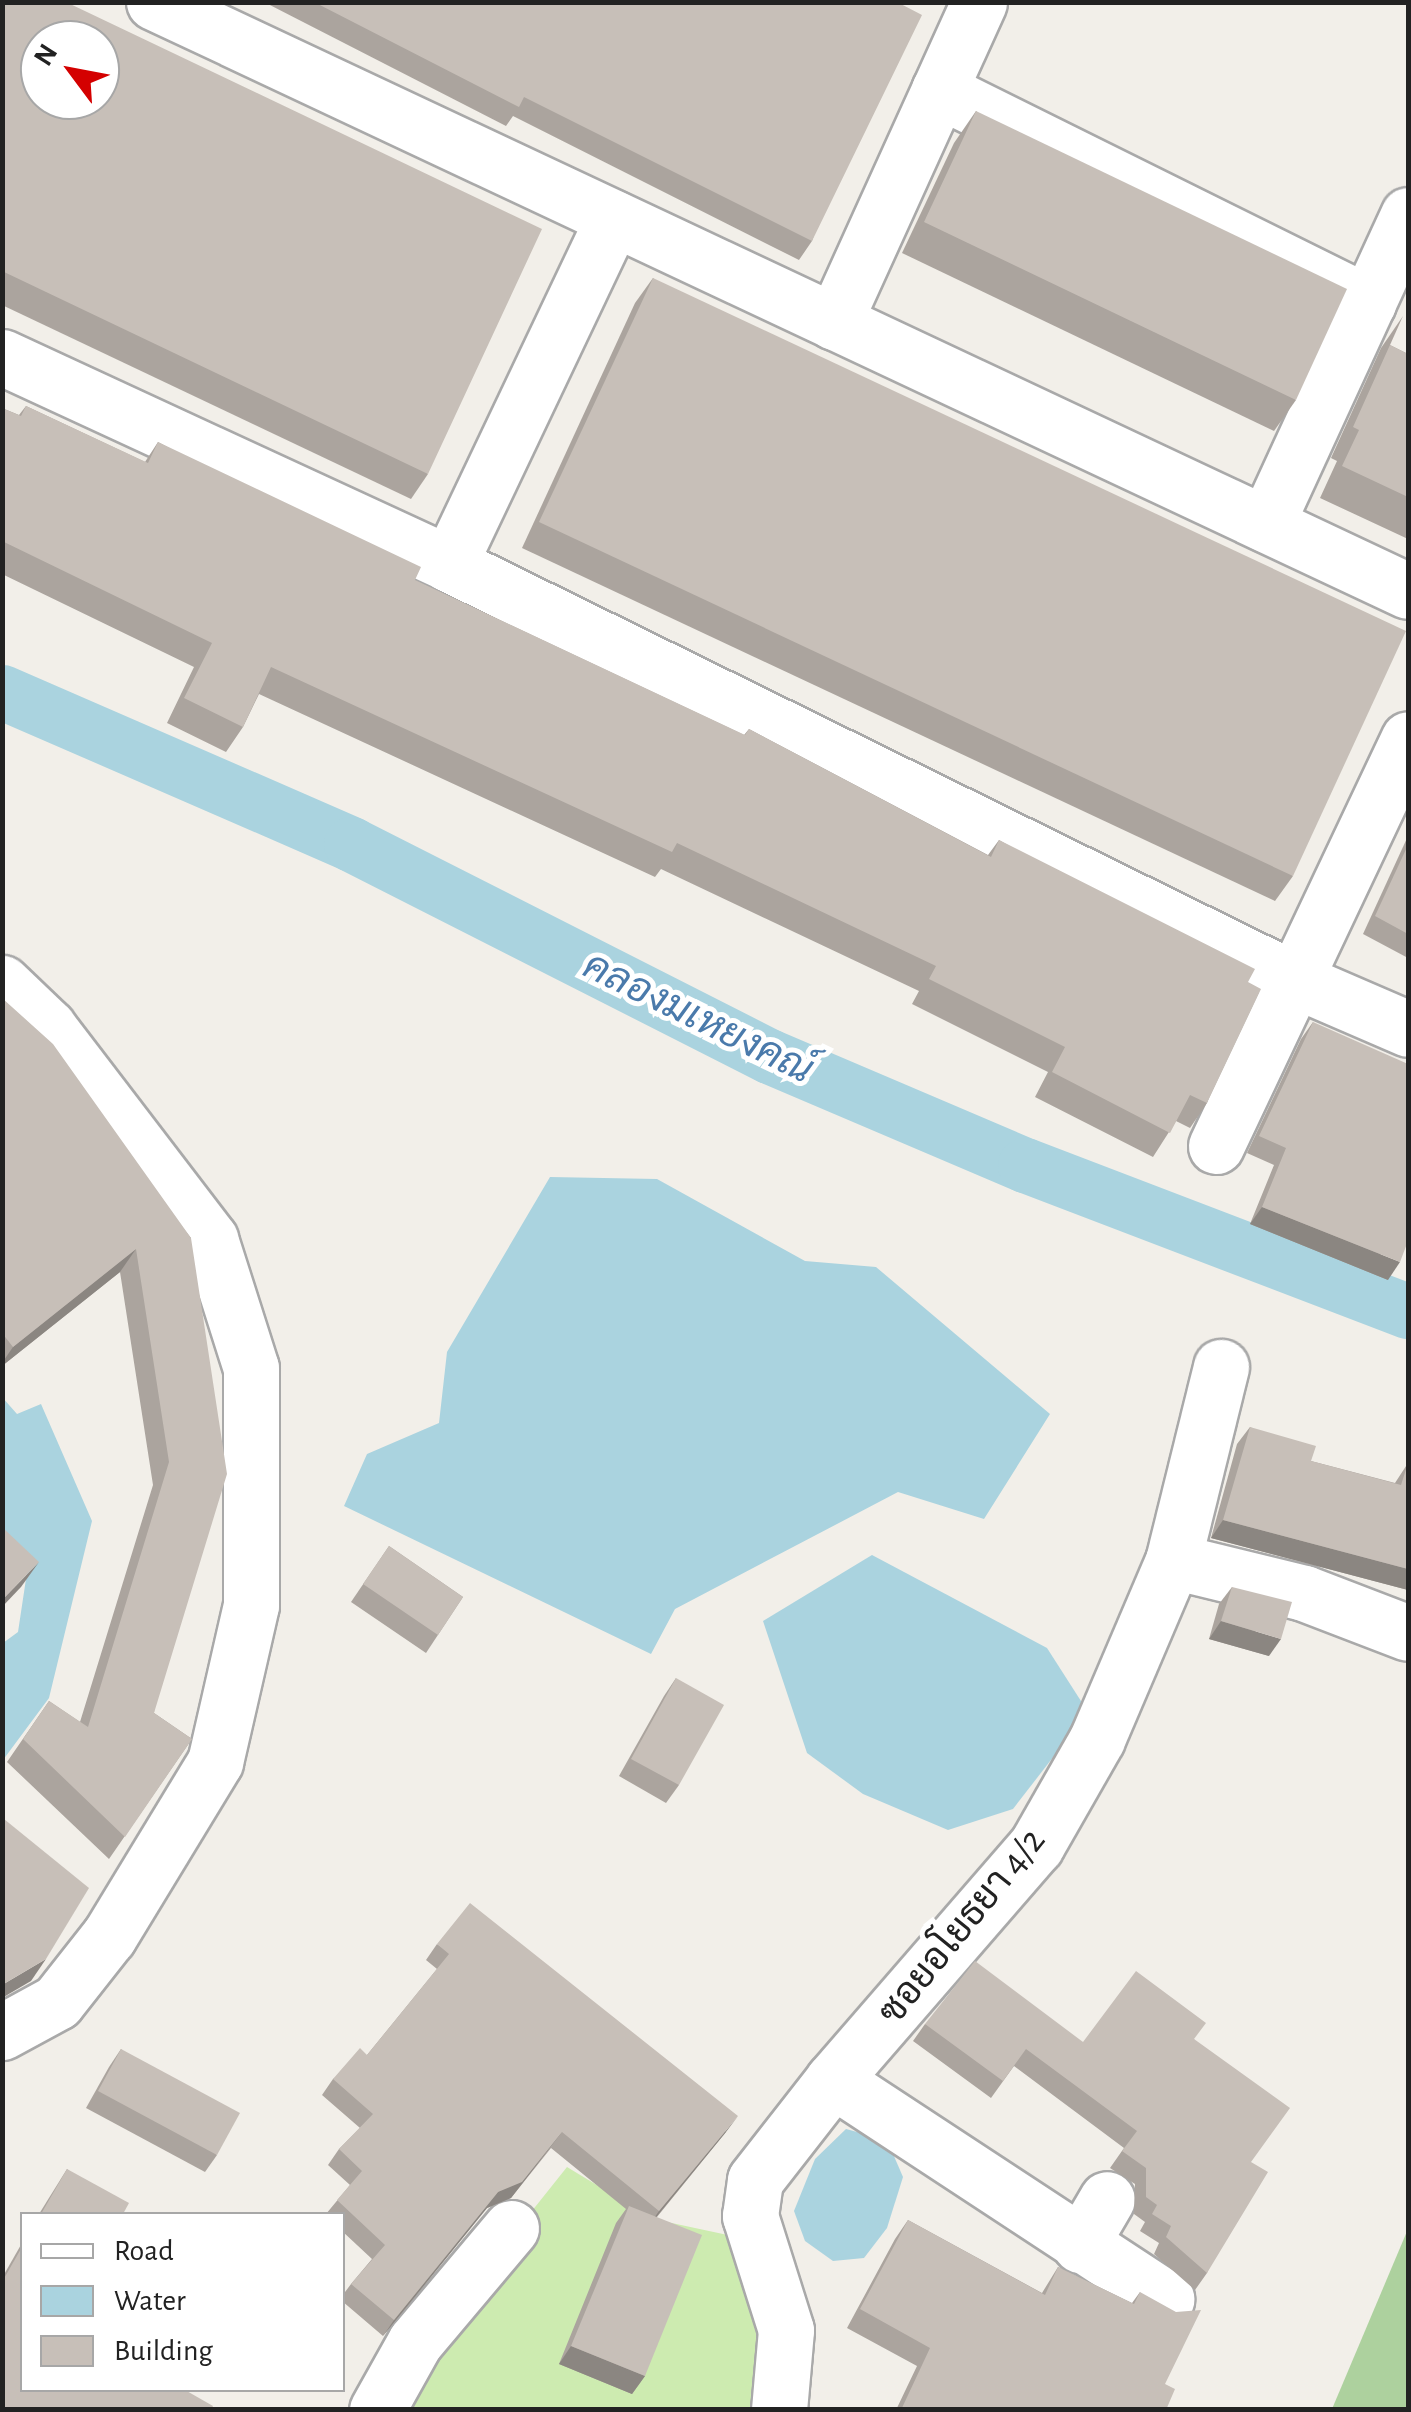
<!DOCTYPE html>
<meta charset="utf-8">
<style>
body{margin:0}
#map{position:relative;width:1411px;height:2412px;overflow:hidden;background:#f2efe9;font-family:"Alegreya Sans",Sarabun,sans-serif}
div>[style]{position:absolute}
.grass>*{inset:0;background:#cdebb0}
.forest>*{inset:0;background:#add19e}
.water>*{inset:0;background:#aad3df}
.canal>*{height:55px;margin:-27.5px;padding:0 27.5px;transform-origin:27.5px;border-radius:27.5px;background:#aad3df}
.roads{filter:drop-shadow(2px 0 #a9a9a9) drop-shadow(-2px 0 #a9a9a9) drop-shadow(0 2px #a9a9a9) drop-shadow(0 -2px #a9a9a9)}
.minor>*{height:55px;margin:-27.5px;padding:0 27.5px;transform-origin:27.5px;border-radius:27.5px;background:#fff}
.wall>*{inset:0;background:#aba49e}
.shaded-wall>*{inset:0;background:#8b8681}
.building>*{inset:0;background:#c7bfb8}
span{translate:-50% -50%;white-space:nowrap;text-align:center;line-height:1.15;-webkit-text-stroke:10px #fff;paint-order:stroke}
.street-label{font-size:38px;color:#222}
.water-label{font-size:40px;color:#4a7aab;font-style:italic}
.frame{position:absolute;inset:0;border:5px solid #222;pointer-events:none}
.legend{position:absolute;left:20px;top:2212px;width:325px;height:180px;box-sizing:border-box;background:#fff;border:2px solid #a7a7a7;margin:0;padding:12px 18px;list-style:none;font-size:30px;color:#222}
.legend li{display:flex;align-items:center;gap:20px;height:50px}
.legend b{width:50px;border:2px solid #a7a7a7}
.north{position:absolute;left:20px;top:20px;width:100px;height:100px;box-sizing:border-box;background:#fff;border:2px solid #a7a7a7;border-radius:50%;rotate:302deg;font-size:28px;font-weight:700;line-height:40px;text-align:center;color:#222}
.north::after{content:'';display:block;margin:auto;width:35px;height:45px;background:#d40000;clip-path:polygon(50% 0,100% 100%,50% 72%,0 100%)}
</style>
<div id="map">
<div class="grass">
<i style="clip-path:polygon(567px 2167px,653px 2219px,751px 2240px,783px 2326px,760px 2409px,394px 2410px,399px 2378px)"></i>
</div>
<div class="forest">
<i style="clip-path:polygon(1408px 2229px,1408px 2409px,1332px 2409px)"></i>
</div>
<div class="water">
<i style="clip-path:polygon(550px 1177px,657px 1179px,805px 1261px,876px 1267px,1050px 1414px,984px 1519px,898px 1492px,675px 1609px,651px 1654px,344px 1506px,367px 1454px,439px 1423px,447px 1352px)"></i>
<i style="clip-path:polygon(2px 1397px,17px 1414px,41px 1404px,92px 1521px,49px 1698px,3px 1760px,3px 1643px,18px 1632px,29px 1559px,3px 1531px)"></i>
<i style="clip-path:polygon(872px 1555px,1047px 1648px,1088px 1712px,1013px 1809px,948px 1830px,863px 1794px,807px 1753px,763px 1621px)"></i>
<i style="clip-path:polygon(846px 2129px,887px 2140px,903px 2177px,887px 2228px,864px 2258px,833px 2261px,805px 2241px,794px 2211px,815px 2159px)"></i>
</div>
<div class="canal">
<i style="left:2px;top:692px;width:381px;rotate:23.5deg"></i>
<i style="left:351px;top:844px;width:469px;rotate:26.9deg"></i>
<i style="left:769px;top:1056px;width:278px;rotate:23.1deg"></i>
<i style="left:1025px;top:1165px;width:410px;rotate:20.9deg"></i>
</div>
<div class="roads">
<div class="minor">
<i style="left:154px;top:2px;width:1385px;rotate:25.16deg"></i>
<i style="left:939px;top:90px;width:479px;rotate:26.4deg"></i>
<i style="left:834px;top:322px;width:351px;rotate:-65.6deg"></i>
<i style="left:2px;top:357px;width:493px;rotate:24.8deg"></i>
<i style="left:449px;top:564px;width:943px;rotate:26.18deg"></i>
<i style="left:1295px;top:980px;width:123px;rotate:23.4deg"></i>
<i style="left:1266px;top:524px;width:340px;rotate:-65.3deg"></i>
<i style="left:449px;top:564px;width:383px;rotate:-64.6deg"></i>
<i style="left:2px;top:983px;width:64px;rotate:43.7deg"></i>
<i style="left:48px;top:1027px;width:267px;rotate:52.6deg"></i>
<i style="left:210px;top:1239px;width:135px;rotate:72.4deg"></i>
<i style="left:251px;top:1368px;width:237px;rotate:90deg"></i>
<i style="left:251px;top:1605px;width:161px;rotate:102.9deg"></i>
<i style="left:215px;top:1762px;width:204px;rotate:121.3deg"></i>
<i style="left:109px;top:1936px;width:84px;rotate:128.2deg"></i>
<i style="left:57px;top:2002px;width:63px;rotate:151.4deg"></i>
<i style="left:1216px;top:1146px;width:450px;rotate:-64.7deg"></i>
<i style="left:1173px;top:1561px;width:135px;rotate:13.7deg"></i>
<i style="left:1304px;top:1593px;width:111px;rotate:21deg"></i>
<i style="left:833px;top:2080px;width:399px;rotate:33.3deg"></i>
<i style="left:1080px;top:2245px;width:53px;rotate:-59.6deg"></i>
<i style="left:377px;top:2410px;width:78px;rotate:-60.8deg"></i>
<i style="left:415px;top:2342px;width:149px;rotate:-49.9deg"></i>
<i style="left:779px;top:2410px;width:80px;rotate:-85deg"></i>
<i style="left:786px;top:2330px;width:120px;rotate:-107.5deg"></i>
<i style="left:750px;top:2216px;width:36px;rotate:-82deg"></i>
<i style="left:755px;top:2180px;width:127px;rotate:-52deg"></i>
<i style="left:833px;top:2080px;width:310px;rotate:-49.1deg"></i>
<i style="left:1036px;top:1846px;width:123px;rotate:-60.3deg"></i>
<i style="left:1097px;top:1739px;width:194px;rotate:-66.9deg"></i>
<i style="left:1173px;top:1561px;width:200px;rotate:-76.1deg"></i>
</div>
</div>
<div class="wall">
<i style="clip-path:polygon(2px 2px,428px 474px,411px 499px,2px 305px)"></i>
<i style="clip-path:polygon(264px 2px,897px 2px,812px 241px,799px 260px,513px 116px,506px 126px)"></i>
<i style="clip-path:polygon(976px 111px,1296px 400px,1274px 431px,902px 253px,954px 143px)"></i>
<i style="clip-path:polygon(653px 278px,1293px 876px,1275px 901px,522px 548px,635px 303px)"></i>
<i style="clip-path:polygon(1403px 316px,1390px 345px,1408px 354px,1408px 539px,1320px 498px,1337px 461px,1331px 458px,1381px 348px)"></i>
<i style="clip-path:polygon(26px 406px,145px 462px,158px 442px,415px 580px,744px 735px,749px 729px,988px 855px,999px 840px,1248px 982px,1207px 1103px,1190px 1128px,1176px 1121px,1153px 1157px,1035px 1097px,1048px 1072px,912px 1004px,919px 991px,661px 869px,655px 877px,259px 694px,243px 727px,226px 752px,167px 723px,194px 667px,2px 574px,2px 408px,19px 415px)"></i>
<i style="clip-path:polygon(1408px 836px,1408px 958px,1363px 934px)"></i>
<i style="clip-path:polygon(2px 998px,191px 1238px,154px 1713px,192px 1739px,109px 1859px,7px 1762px,49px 1701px,80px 1722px,153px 1485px,120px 1272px,2px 1366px)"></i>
<i style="clip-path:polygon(1313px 1022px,1388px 1280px,1250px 1224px,1274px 1165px,1247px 1153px,1301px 1039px)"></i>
<i style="clip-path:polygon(1250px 1427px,1311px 1461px,1395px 1483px,1408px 1463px,1408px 1590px,1211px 1538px,1237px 1444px)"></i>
<i style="clip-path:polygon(389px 1546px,463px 1597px,426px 1653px,351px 1602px)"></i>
<i style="clip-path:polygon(1232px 1587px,1269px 1656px,1209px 1639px,1219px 1604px)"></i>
<i style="clip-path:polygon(676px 1678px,679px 1785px,666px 1803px,619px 1776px,664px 1696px)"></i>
<i style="clip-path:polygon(437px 1944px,726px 2132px,657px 2217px,645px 2376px,632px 2394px,559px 2364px,616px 2223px,626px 2209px,551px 2148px,511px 2198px,487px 2208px,383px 2336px,342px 2301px,342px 2296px,351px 2284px,372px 2259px,342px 2231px,342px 2214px,326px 2214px,350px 2185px,328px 2165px,339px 2149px,360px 2128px,322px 2095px,333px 2079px,367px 2055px,437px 1969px,426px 1960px)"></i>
<i style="clip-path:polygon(925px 2024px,1083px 2042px,1194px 2039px,1251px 2162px,1207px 2273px,1195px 2290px,1154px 2254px,1159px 2243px,1140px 2231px,1145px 2222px,1134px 2214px,1135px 2184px,1110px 2168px,1124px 2148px,1014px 2066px,991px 2098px,913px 2041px)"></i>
<i style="clip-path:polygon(121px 2049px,217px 2155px,205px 2172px,86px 2108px,109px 2067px)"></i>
<i style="clip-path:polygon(67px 2169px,123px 2214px,39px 2214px)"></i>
<i style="clip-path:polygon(908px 2220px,1042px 2293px,1058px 2267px,1132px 2303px,1140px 2292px,1165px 2384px,1166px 2410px,896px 2410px,917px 2366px,847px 2328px,895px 2239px)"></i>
<i style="clip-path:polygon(22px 2243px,22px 2390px,2px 2410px,2px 2278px)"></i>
</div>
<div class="shaded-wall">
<i style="clip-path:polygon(1262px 1207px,1400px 1262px,1388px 1280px,1250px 1224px)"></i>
<i style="clip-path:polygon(136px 1249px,120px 1272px,2px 1366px,2px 1363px,13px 1347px)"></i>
<i style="clip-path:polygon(1223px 1520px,1408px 1569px,1408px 1590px,1211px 1538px)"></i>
<i style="clip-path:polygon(39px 1562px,21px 1587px,2px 1607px,2px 1600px)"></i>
<i style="clip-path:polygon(1221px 1621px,1281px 1639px,1269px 1656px,1209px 1639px)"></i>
<i style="clip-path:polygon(46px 1959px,31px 1981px,2px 1998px,2px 1985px)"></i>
<i style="clip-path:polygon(738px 2116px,726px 2132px,648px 2227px,659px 2211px)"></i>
<i style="clip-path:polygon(562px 2132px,511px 2198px,487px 2208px,383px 2336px,394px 2320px,498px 2192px)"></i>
<i style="clip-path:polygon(571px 2346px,645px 2376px,632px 2394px,559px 2364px)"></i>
</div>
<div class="building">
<i style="clip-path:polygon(evenodd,2px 2px,66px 2px,542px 229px,428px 474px,2px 271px,2px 2px,40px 40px,100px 40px,100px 100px,40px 100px,40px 40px)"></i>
<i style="clip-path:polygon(314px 2px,897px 2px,922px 15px,812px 241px,524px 97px,519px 107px)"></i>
<i style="clip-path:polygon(976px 111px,1347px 289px,1296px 400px,924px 222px)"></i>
<i style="clip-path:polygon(653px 278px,1406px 631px,1293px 876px,539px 522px)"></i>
<i style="clip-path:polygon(1403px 316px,1390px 345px,1408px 354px,1408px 497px,1342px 466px,1359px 430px,1353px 427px)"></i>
<i style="clip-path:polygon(26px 406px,148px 463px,158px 442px,421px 567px,415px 580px,745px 735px,749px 729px,991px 857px,999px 840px,1255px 969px,1248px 982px,1261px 989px,1207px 1103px,1190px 1095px,1170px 1133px,1052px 1072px,1065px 1047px,929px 979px,936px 966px,677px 843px,672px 852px,271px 667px,243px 727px,184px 698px,212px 643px,2px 541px,2px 408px,21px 416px)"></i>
<i style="clip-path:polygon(1408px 845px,1408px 934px,1375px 916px)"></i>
<i style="clip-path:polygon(2px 998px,53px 1044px,191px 1238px,227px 1474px,154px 1713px,192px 1739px,125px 1837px,23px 1739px,49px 1701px,88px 1727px,169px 1462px,136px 1249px,13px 1347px,2px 1333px)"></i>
<i style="clip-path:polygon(1313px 1022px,1408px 1064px,1408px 1241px,1400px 1262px,1262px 1207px,1286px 1148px,1259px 1136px)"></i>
<i style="clip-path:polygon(1250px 1427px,1316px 1446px,1311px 1461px,1401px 1485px,1408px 1463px,1408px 1569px,1223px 1520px)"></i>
<i style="clip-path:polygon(2px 1527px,39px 1562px,2px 1600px)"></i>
<i style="clip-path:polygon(389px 1546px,463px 1597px,438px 1635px,363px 1584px)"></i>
<i style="clip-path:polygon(1232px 1587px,1292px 1602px,1281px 1639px,1221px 1621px)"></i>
<i style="clip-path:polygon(676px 1678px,724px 1705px,679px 1785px,631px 1759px)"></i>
<i style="clip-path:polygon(4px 1819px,89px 1888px,46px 1959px,2px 1985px)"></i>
<i style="clip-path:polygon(470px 1903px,738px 2116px,659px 2211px,562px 2132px,522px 2182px,498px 2192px,394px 2320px,351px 2284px,385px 2245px,337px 2200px,362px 2171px,339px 2149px,373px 2114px,333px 2079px,360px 2048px,367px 2055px,449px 1954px,437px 1944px)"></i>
<i style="clip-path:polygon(975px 1961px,1083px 2042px,1136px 1971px,1206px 2023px,1194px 2039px,1290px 2108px,1251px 2162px,1268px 2172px,1207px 2273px,1166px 2237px,1171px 2226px,1152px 2214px,1157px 2205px,1146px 2197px,1146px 2168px,1122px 2151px,1137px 2131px,1026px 2049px,1003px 2081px,925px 2024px)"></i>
<i style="clip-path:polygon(121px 2049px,240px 2113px,217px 2155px,98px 2091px)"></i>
<i style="clip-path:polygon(67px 2169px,129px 2203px,123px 2214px,41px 2214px)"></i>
<i style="clip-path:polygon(629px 2206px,702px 2235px,645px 2376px,571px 2346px)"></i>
<i style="clip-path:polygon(908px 2220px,1045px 2295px,1058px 2267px,1134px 2304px,1140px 2292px,1176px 2312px,1201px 2310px,1165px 2384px,1175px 2389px,1166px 2410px,901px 2410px,930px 2348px,860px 2309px)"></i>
<i style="clip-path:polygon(22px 2247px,22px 2390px,185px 2390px,213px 2406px,211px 2410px,2px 2410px,2px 2282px)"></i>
</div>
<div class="street-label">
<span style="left:963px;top:1927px;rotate:-51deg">ซอยอโยธยา 4/2</span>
</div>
<div class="water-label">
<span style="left:698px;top:1018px;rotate:26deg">คลองมเหยงคณ์</span>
</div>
<div class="frame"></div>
<ul class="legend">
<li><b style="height:12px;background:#fff"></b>Road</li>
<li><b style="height:28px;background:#aad3df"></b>Water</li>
<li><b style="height:28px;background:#c7bfb8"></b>Building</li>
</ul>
<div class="north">N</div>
</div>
